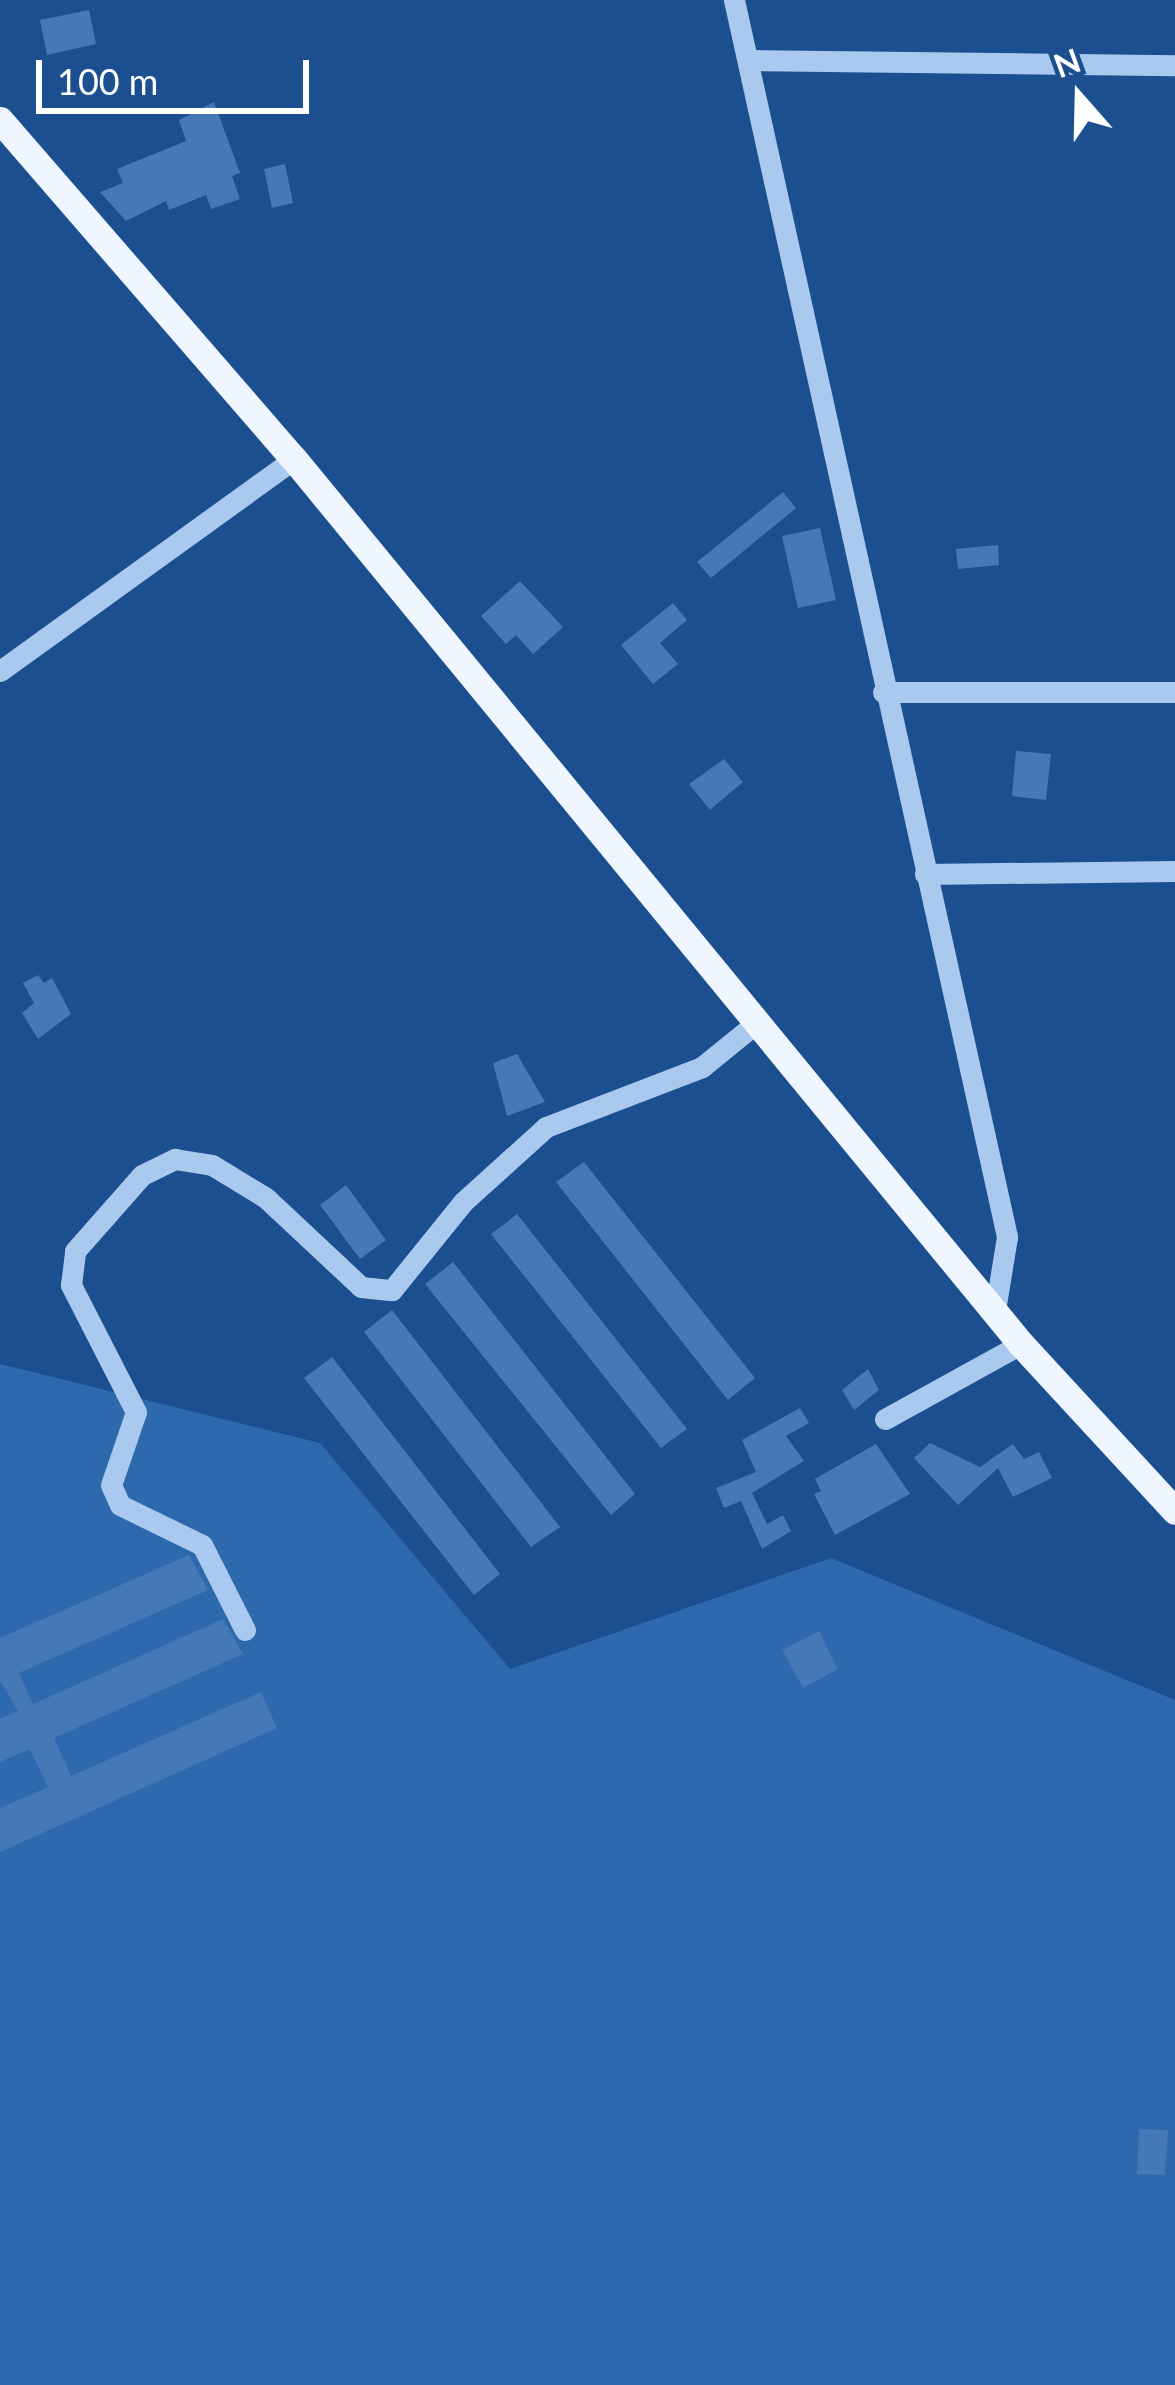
<!DOCTYPE html>
<style>
body{margin:0}
#map{position:relative;width:1175px;height:2385px;overflow:hidden;background:#1b4f8f;font-family:Lato,sans-serif}
div>[style]{position:absolute}
.green>*{inset:0;background:#2e69ad}
.building>*{inset:0;background:#4478b7}
.minor>*{height:21px;margin:-10.5px;padding:0 10.5px;transform-origin:10.5px;border-radius:10.5px;background:#a9c9ee}
.major>*{height:27px;margin:-13.5px;padding:0 13.5px;transform-origin:13.5px;border-radius:13.5px;background:#f0f6ff}
span{translate:-50% -50%;white-space:nowrap;text-align:center;line-height:1.15;-webkit-text-stroke:12px #1b4f8f;paint-order:stroke}
.north{position:absolute;left:1019px;top:36px;width:120px;height:120px;-webkit-text-stroke:9px #1b4f8f;paint-order:stroke;rotate:340deg;font-size:33px;font-weight:700;line-height:48px;text-align:center;color:#fff}
.north::after{content:'';display:block;margin:auto;width:42px;height:54px;background:#fff;clip-path:polygon(50% 0,100% 100%,50% 72%,0 100%)}
.scale{position:absolute;left:36px;top:60px;width:273px;height:54px;box-sizing:border-box;border:6px solid #fff;border-top:0;padding-left:15px;font-size:36px;line-height:42px;white-space:nowrap;color:#fff;-webkit-text-stroke:9px #1b4f8f;paint-order:stroke}
</style>
<div id="map">
<div class="green">
<i style="clip-path:polygon(0 1364px,320px 1443px,510px 1669px,831px 1558px,1175px 1700px,1175px 2385px,0 2385px)"></i>
</div>
<div class="building">
<i style="clip-path:polygon(89px 10px,96px 44px,47px 55px,40px 20px)"></i>
<i style="clip-path:polygon(214px 102px,240px 173px,232px 176px,240px 199px,211px 209px,206px 195px,169px 210px,166px 201px,126px 221px,100px 192px,123px 183px,117px 169px,186px 141px,179px 120px)"></i>
<i style="clip-path:polygon(285px 164px,293px 203px,272px 208px,264px 169px)"></i>
<i style="clip-path:polygon(783px 492px,796px 508px,711px 578px,697px 562px)"></i>
<i style="clip-path:polygon(820px 528px,836px 600px,798px 608px,782px 536px)"></i>
<i style="clip-path:polygon(998px 545px,999px 565px,958px 569px,956px 549px)"></i>
<i style="clip-path:polygon(520px 581px,563px 627px,533px 654px,516px 635px,506px 644px,481px 616px)"></i>
<i style="clip-path:polygon(673px 603px,687px 620px,660px 643px,678px 664px,653px 684px,621px 645px)"></i>
<i style="clip-path:polygon(1016px 751px,1051px 754px,1046px 800px,1012px 796px)"></i>
<i style="clip-path:polygon(724px 759px,743px 782px,710px 810px,689px 784px)"></i>
<i style="clip-path:polygon(38px 975px,44px 983px,52px 978px,71px 1014px,38px 1039px,22px 1013px,34px 1003px,23px 983px)"></i>
<i style="clip-path:polygon(517px 1054px,545px 1102px,507px 1116px,493px 1063px)"></i>
<i style="clip-path:polygon(584px 1162px,755px 1378px,728px 1400px,556px 1182px)"></i>
<i style="clip-path:polygon(346px 1185px,386px 1240px,360px 1259px,320px 1205px)"></i>
<i style="clip-path:polygon(517px 1214px,687px 1429px,661px 1448px,491px 1234px)"></i>
<i style="clip-path:polygon(453px 1262px,635px 1494px,611px 1515px,425px 1284px)"></i>
<i style="clip-path:polygon(392px 1310px,560px 1527px,531px 1547px,364px 1332px)"></i>
<i style="clip-path:polygon(332px 1357px,500px 1574px,474px 1595px,304px 1378px)"></i>
<i style="clip-path:polygon(868px 1369px,879px 1390px,854px 1410px,842px 1390px)"></i>
<i style="clip-path:polygon(800px 1408px,809px 1423px,786px 1436px,804px 1461px,752px 1493px,767px 1524px,783px 1515px,791px 1531px,762px 1549px,741px 1501px,724px 1508px,716px 1488px,756px 1472px,742px 1440px)"></i>
<i style="clip-path:polygon(930px 1443px,980px 1467px,1013px 1444px,1024px 1459px,1039px 1452px,1052px 1478px,1013px 1497px,998px 1468px,958px 1505px,914px 1458px)"></i>
<i style="clip-path:polygon(876px 1444px,910px 1494px,835px 1535px,814px 1494px,821px 1491px,815px 1479px)"></i>
<i style="clip-path:polygon(189px 1555px,208px 1590px,19px 1673px,33px 1704px,223px 1619px,243px 1654px,54px 1738px,71px 1776px,261px 1692px,277px 1728px,0 1852px,0 1808px,48px 1787px,30px 1749px,0 1762px,0 1719px,18px 1711px,0 1681px,0 1638px)"></i>
<i style="clip-path:polygon(819px 1631px,838px 1669px,803px 1688px,782px 1650px)"></i>
<i style="clip-path:polygon(1139px 2129px,1168px 2130px,1165px 2175px,1137px 2174px)"></i>
</div>
<div class="minor">
<i style="left:734px;top:0;width:1267px;rotate:77.55deg"></i>
<i style="left:1007px;top:1237px;width:74px;rotate:99.3deg"></i>
<i style="left:749px;top:60px;width:426px;rotate:0.7deg"></i>
<i style="left:0;top:671px;width:362px;rotate:-35.8deg"></i>
<i style="left:883px;top:692px;width:292px"></i>
<i style="left:925px;top:874px;width:250px;rotate:-0.7deg"></i>
<i style="left:885px;top:1419px;width:155px;rotate:-28.9deg"></i>
<i style="left:245px;top:1630px;width:95px;rotate:-116.8deg"></i>
<i style="left:202px;top:1545px;width:91px;rotate:-154deg"></i>
<i style="left:120px;top:1505px;width:22px;rotate:-114deg"></i>
<i style="left:111px;top:1485px;width:77px;rotate:-71.1deg"></i>
<i style="left:136px;top:1412px;width:143px;rotate:-117.1deg"></i>
<i style="left:71px;top:1285px;width:34px;rotate:-83deg"></i>
<i style="left:75px;top:1251px;width:101px;rotate:-48.6deg"></i>
<i style="left:142px;top:1175px;width:37px;rotate:-26deg"></i>
<i style="left:175px;top:1159px;width:37px;rotate:9deg"></i>
<i style="left:212px;top:1165px;width:63px;rotate:31.4deg"></i>
<i style="left:266px;top:1198px;width:130px;rotate:43.1deg"></i>
<i style="left:361px;top:1287px;width:31px;rotate:6deg"></i>
<i style="left:392px;top:1290px;width:113px;rotate:-51.1deg"></i>
<i style="left:463px;top:1202px;width:112px;rotate:-42.1deg"></i>
<i style="left:546px;top:1127px;width:167px;rotate:-21deg"></i>
<i style="left:702px;top:1067px;width:68px;rotate:-39.1deg"></i>
</div>
<div class="major">
<i style="left:0;top:120px;width:449px;rotate:49.1deg"></i>
<i style="left:294px;top:459px;width:1145px;rotate:50.6deg"></i>
<i style="left:1021px;top:1344px;width:227px;rotate:47.3deg"></i>
</div>
<div class="north">N</div>
<div class="scale">100 m</div>
</div>
